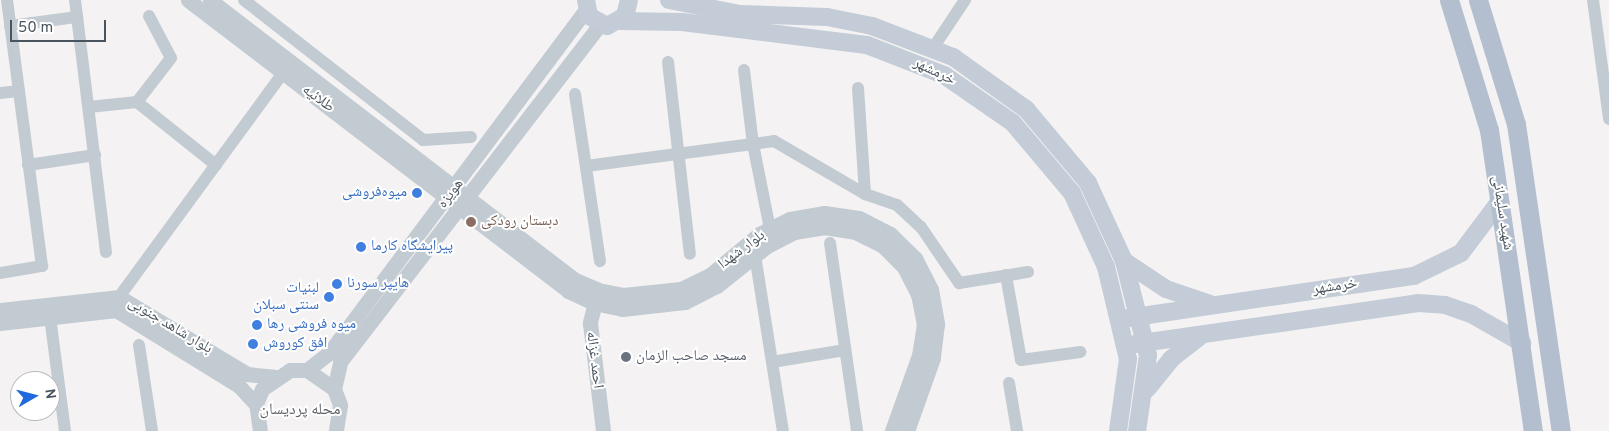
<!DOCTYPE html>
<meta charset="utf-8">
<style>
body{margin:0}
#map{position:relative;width:1609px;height:431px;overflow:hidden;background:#f4f2f2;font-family:Overpass,"Noto Naskh Arabic",sans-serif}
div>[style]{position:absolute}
.minor>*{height:12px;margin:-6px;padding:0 6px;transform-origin:6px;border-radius:6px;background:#c3cbd2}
.tertiary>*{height:15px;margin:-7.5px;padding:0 7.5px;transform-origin:7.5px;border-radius:7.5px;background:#c3cbd2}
.secondary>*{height:18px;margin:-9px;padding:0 9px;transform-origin:9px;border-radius:9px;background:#c3ccd7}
.primary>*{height:19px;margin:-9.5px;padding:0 9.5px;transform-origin:9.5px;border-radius:9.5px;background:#b3bfcf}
.dots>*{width:14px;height:14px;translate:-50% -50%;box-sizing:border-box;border:2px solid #fff;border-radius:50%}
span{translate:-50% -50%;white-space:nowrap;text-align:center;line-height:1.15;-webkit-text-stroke:4px #fff;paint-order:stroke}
.street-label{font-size:15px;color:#4a545e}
.shop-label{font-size:15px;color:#366cbe}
.right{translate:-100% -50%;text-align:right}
.left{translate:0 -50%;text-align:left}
.education-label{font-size:15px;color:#785e54}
.worship-label{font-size:15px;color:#5b616d}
.neighbourhood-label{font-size:16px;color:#5e6166}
.north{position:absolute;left:10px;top:371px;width:50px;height:50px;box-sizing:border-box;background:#fff;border:1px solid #b7bbbf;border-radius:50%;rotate:82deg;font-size:14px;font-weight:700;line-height:20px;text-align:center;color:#4a545e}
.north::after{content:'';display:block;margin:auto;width:18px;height:22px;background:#216ade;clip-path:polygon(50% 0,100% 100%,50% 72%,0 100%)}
.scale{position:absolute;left:10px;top:20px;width:96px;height:22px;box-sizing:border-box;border:2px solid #4a545e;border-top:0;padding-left:6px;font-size:15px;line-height:18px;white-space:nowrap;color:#4a545e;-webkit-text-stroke:4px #fff;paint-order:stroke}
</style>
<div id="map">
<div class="minor">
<i style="left:75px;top:0;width:254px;rotate:83deg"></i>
<i style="left:244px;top:0;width:227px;rotate:38deg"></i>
<i style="left:423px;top:140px;width:48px;rotate:-3.6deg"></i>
<i style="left:1593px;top:0;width:120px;rotate:82.3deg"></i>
<i style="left:149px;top:16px;width:47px;rotate:62.4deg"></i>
<i style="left:171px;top:58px;width:56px;rotate:127.7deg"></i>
<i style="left:137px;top:102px;width:101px;rotate:38.6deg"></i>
<i style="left:10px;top:26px;width:68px;rotate:-7.7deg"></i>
<i style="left:933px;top:48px;width:58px;rotate:-56.3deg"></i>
<i style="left:668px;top:62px;width:193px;rotate:83.5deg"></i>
<i style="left:744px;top:70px;width:75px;rotate:83.1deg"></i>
<i style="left:753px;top:144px;width:21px;rotate:-8deg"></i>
<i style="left:774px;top:141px;width:105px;rotate:30.2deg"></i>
<i style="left:865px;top:194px;width:34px;rotate:19deg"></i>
<i style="left:897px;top:205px;width:33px;rotate:43deg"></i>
<i style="left:921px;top:227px;width:68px;rotate:55.8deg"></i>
<i style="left:959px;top:283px;width:70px;rotate:-9.1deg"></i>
<i style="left:858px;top:88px;width:106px;rotate:86.2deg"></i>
<i style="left:0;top:93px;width:19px;rotate:-6deg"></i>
<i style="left:575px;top:94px;width:169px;rotate:81.5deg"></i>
<i style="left:89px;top:107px;width:48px;rotate:-5.9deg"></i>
<i style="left:28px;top:165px;width:68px;rotate:-8.5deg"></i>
<i style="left:586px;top:166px;width:168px;rotate:-7.5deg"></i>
<i style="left:753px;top:144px;width:87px;rotate:78.7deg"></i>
<i style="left:830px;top:243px;width:190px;rotate:81.8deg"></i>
<i style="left:755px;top:255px;width:178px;rotate:81deg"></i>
<i style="left:0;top:273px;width:43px;rotate:-9.5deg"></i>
<i style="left:42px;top:266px;width:268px;rotate:-97.5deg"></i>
<i style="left:1006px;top:275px;width:86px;rotate:80deg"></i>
<i style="left:1021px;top:360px;width:60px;rotate:-7.7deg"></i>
<i style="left:119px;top:297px;width:278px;rotate:-53.8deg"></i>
<i style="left:50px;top:317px;width:115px;rotate:82.5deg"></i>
<i style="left:139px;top:345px;width:87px;rotate:81.4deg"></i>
<i style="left:772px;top:362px;width:74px;rotate:-9.3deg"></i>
<i style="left:1009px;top:383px;width:49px;rotate:80.5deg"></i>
</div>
<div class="tertiary">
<i style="left:188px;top:0;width:479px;rotate:37.4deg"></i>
<i style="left:568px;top:291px;width:29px;rotate:25deg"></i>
<i style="left:594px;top:303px;width:29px;rotate:12deg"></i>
<i style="left:622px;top:309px;width:63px;rotate:-6.3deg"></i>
<i style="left:685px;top:302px;width:36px;rotate:-27deg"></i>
<i style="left:717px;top:286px;width:64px;rotate:-38.7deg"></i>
<i style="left:767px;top:246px;width:30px;rotate:-27deg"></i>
<i style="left:794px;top:232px;width:30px;rotate:-9deg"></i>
<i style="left:824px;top:227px;width:31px;rotate:9deg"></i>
<i style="left:855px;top:232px;width:30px;rotate:26deg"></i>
<i style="left:882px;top:245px;width:31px;rotate:45deg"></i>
<i style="left:904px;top:267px;width:30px;rotate:63deg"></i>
<i style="left:918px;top:294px;width:31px;rotate:79deg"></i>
<i style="left:924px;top:324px;width:31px;rotate:99deg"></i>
<i style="left:919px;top:355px;width:81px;rotate:109.6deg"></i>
<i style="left:210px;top:0;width:460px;rotate:37.5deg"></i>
<i style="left:575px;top:280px;width:25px;rotate:23deg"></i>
<i style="left:598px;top:290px;width:25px;rotate:11deg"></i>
<i style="left:623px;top:295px;width:58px;rotate:-5.9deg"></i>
<i style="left:681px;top:289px;width:32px;rotate:-26deg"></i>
<i style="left:710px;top:275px;width:64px;rotate:-39.9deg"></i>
<i style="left:759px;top:234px;width:34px;rotate:-26deg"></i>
<i style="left:790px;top:219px;width:35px;rotate:-10deg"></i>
<i style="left:824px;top:213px;width:35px;rotate:8deg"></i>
<i style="left:859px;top:218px;width:35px;rotate:27deg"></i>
<i style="left:890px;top:234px;width:35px;rotate:44deg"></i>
<i style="left:915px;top:258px;width:35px;rotate:63deg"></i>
<i style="left:931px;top:289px;width:36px;rotate:80deg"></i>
<i style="left:937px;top:324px;width:34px;rotate:97deg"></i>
<i style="left:933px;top:358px;width:77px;rotate:109.6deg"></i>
<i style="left:597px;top:294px;width:30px;rotate:104deg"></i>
<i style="left:590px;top:323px;width:109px;rotate:83.1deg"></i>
<i style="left:0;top:310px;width:120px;rotate:-6.2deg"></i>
<i style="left:119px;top:297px;width:149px;rotate:31deg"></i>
<i style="left:247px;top:374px;width:27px;rotate:6deg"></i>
<i style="left:0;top:323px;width:117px;rotate:-6.4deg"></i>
<i style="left:116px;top:310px;width:145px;rotate:31.7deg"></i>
<i style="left:239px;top:386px;width:25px;rotate:47deg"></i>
<i style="left:307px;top:370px;width:28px;rotate:-38deg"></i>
<i style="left:329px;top:353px;width:429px;rotate:-53.2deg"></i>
<i style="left:334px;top:389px;width:28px;rotate:-77deg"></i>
<i style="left:340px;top:362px;width:426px;rotate:-52.4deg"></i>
<i style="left:260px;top:431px;width:27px;rotate:-98deg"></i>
<i style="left:256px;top:404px;width:16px;rotate:-68deg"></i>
<i style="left:262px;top:389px;width:34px;rotate:-34deg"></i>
<i style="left:290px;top:370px;width:17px"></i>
<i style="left:307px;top:370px;width:33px;rotate:35deg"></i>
<i style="left:334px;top:389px;width:17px;rotate:69deg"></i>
<i style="left:340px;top:405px;width:26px;rotate:99deg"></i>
</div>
<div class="secondary">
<i style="left:586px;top:0;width:16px;rotate:79deg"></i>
<i style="left:589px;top:16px;width:21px;rotate:29deg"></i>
<i style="left:607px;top:26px;width:21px;rotate:-29deg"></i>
<i style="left:625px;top:16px;width:16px;rotate:-76deg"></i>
<i style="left:669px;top:0;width:71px;rotate:11.3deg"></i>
<i style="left:739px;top:14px;width:88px;rotate:2deg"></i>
<i style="left:827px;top:17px;width:46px;rotate:11.3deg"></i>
<i style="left:872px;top:26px;width:87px;rotate:20.9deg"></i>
<i style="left:953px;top:57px;width:90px;rotate:35.5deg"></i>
<i style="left:1026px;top:109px;width:97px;rotate:50deg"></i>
<i style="left:1088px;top:183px;width:86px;rotate:65.2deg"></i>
<i style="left:1124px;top:261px;width:97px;rotate:75.7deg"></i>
<i style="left:1148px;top:355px;width:77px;rotate:98.2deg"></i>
<i style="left:620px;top:21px;width:62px;rotate:0.9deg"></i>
<i style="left:682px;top:22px;width:186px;rotate:7.1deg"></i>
<i style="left:867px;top:45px;width:83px;rotate:21.3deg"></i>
<i style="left:944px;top:75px;width:84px;rotate:34.8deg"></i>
<i style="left:1013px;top:123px;width:92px;rotate:49.9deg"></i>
<i style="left:1072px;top:193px;width:81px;rotate:65.3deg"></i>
<i style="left:1106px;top:267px;width:95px;rotate:76.6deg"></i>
<i style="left:1128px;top:359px;width:73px;rotate:97.9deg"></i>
<i style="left:1124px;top:261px;width:50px;rotate:33.7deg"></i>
<i style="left:1166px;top:289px;width:46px;rotate:18.8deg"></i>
<i style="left:1128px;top:318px;width:289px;rotate:-8.4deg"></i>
<i style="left:1414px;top:276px;width:52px;rotate:-26.1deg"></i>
<i style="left:1461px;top:253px;width:65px;rotate:-53.1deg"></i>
<i style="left:1135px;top:344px;width:286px;rotate:-8.2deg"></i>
<i style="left:1418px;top:303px;width:27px;rotate:4deg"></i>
<i style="left:1445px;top:305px;width:28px;rotate:19deg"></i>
<i style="left:1471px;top:314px;width:59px;rotate:29.6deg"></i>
<i style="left:1147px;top:389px;width:38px;rotate:-51deg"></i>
<i style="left:1171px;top:359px;width:36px;rotate:-38deg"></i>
</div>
<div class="primary">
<i style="left:1449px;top:0;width:136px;rotate:72.9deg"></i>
<i style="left:1489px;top:130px;width:304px;rotate:81.7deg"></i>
<i style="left:1478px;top:0;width:130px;rotate:73deg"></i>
<i style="left:1516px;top:124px;width:310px;rotate:81.7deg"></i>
</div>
<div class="dots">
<i style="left:417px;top:193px;background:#3f7fe0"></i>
<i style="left:471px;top:222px;background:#8d6e63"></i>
<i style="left:361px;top:247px;background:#3f7fe0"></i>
<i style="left:337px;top:284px;background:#3f7fe0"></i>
<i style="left:329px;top:297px;background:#3f7fe0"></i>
<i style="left:257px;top:325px;background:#3f7fe0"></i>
<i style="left:253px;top:344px;background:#3f7fe0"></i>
<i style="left:626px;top:357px;background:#6b7280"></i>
</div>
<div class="street-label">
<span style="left:934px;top:72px;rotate:26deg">خرمشهر</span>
<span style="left:318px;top:99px;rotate:37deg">طلائیه</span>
<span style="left:451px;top:194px;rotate:-53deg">هویزه</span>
<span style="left:1502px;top:213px;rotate:81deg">شهید سلیمانی</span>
<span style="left:742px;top:250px;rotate:-37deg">بلوار شهدا</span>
<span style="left:1335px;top:287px;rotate:-8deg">خرمشهر</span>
<span style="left:170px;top:326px;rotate:31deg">بلوار شاهد جنوبی</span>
<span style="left:594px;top:360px;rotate:83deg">احمد غزاله</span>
</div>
<div class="shop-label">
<span class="right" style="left:407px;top:193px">میوه‌فروشی</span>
<span class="left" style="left:371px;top:247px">پیرایشگاه کارما</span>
<span class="left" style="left:347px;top:284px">هایپر سورنا</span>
<span class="right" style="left:319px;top:297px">لبنیات<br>سنتی سبلان</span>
<span class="left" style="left:267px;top:325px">میوه فروشی رها</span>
<span class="left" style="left:263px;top:344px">افق کوروش</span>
</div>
<div class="education-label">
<span class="left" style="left:481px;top:222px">دبستان رودکی</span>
</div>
<div class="worship-label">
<span class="left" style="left:636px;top:357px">مسجد صاحب الزمان</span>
</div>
<div class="neighbourhood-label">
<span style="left:300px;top:410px">محله پردیسان</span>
</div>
<div class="north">N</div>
<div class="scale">50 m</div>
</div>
